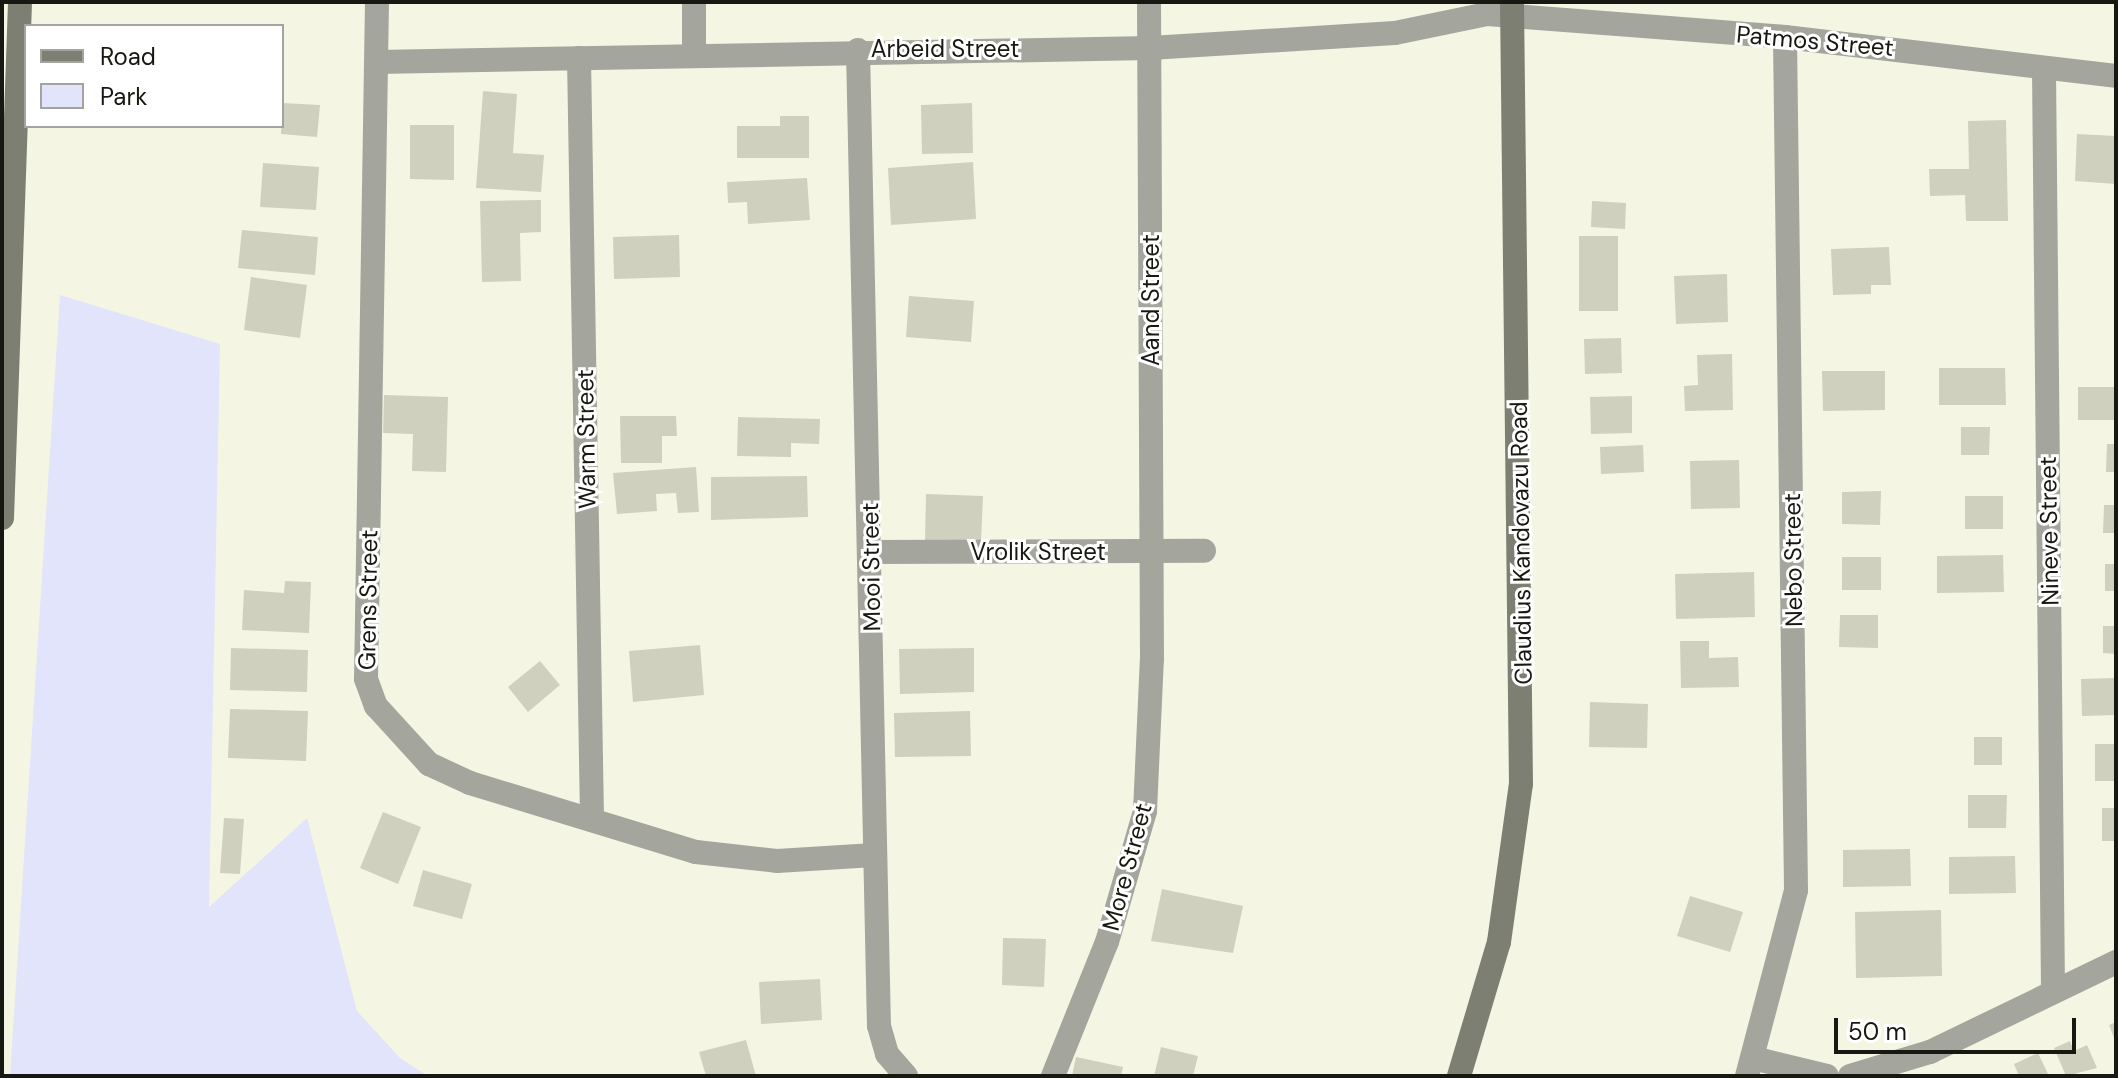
<!DOCTYPE html>
<style>
body{margin:0}
#map{position:relative;width:2118px;height:1078px;overflow:hidden;background:#f4f6e3;font-family:"DM Sans",sans-serif}
div>[style]{position:absolute}
.green>*{inset:0;background:#e1e4fb}
.building>*{inset:0;background:#cfd1be}
.street>*{height:24px;margin:-12px;padding:0 12px;transform-origin:12px;border-radius:12px;background:#a4a59d}
.secondary>*{height:24px;margin:-12px;padding:0 12px;transform-origin:12px;border-radius:12px;background:#7e7f73}
span{translate:-50% -50%;white-space:nowrap;text-align:center;line-height:1.15;-webkit-text-stroke:6px #fff;paint-order:stroke}
.street-label{font-size:24px;color:#181812}
.frame{position:absolute;inset:0;border:4px solid #181812;pointer-events:none}
.legend{position:absolute;left:24px;top:24px;width:260px;height:104px;box-sizing:border-box;background:#fff;border:2px solid #a3a3a0;margin:0;padding:10px 14px;list-style:none;font-size:24px;color:#181812}
.legend li{display:flex;align-items:center;gap:16px;height:40px}
.legend b{width:40px;border:2px solid #a3a3a0}
.scale{position:absolute;left:1834px;top:1018px;width:242px;height:36px;box-sizing:border-box;border:4px solid #181812;border-top:0;padding-left:10px;font-size:24px;line-height:28px;white-space:nowrap;color:#181812;-webkit-text-stroke:6px #fff;paint-order:stroke}
</style>
<div id="map">
<div class="green">
<i style="clip-path:polygon(60px 295px,220px 344px,209px 907px,307px 818px,357px 1011px,400px 1058px,428px 1076px,10px 1076px)"></i>
</div>
<div class="building">
<i style="clip-path:polygon(483px 91px,517px 94px,513px 153px,544px 155px,541px 192px,476px 188px)"></i>
<i style="clip-path:polygon(283px 103px,320px 105px,317px 137px,281px 134px)"></i>
<i style="clip-path:polygon(972px 103px,973px 153px,922px 154px,921px 105px)"></i>
<i style="clip-path:polygon(780px 116px,809px 116px,809px 158px,737px 158px,737px 126px,780px 126px)"></i>
<i style="clip-path:polygon(2006px 120px,2008px 221px,1966px 221px,1965px 195px,1930px 196px,1929px 169px,1969px 169px,1968px 121px)"></i>
<i style="clip-path:polygon(410px 125px,454px 125px,454px 180px,410px 179px)"></i>
<i style="clip-path:polygon(2077px 134px,2116px 136px,2116px 184px,2075px 181px)"></i>
<i style="clip-path:polygon(973px 162px,976px 219px,891px 225px,888px 168px)"></i>
<i style="clip-path:polygon(263px 163px,319px 167px,316px 210px,260px 207px)"></i>
<i style="clip-path:polygon(807px 178px,810px 220px,748px 224px,747px 202px,728px 203px,727px 182px)"></i>
<i style="clip-path:polygon(541px 200px,541px 232px,520px 233px,521px 281px,482px 282px,480px 201px)"></i>
<i style="clip-path:polygon(1592px 201px,1626px 203px,1625px 229px,1591px 227px)"></i>
<i style="clip-path:polygon(242px 230px,318px 237px,315px 275px,238px 268px)"></i>
<i style="clip-path:polygon(679px 235px,680px 277px,614px 279px,613px 237px)"></i>
<i style="clip-path:polygon(1579px 236px,1618px 236px,1618px 311px,1579px 311px)"></i>
<i style="clip-path:polygon(1889px 247px,1891px 285px,1871px 285px,1871px 294px,1833px 295px,1831px 249px)"></i>
<i style="clip-path:polygon(1727px 274px,1728px 322px,1676px 324px,1674px 276px)"></i>
<i style="clip-path:polygon(251px 277px,307px 285px,300px 338px,244px 330px)"></i>
<i style="clip-path:polygon(909px 296px,974px 301px,971px 342px,906px 337px)"></i>
<i style="clip-path:polygon(1621px 338px,1622px 373px,1585px 374px,1584px 339px)"></i>
<i style="clip-path:polygon(1732px 354px,1733px 410px,1685px 411px,1684px 386px,1698px 385px,1697px 355px)"></i>
<i style="clip-path:polygon(1939px 368px,2005px 368px,2006px 405px,1939px 405px)"></i>
<i style="clip-path:polygon(1822px 371px,1885px 371px,1885px 410px,1823px 411px)"></i>
<i style="clip-path:polygon(2078px 387px,2116px 387px,2116px 420px,2078px 420px)"></i>
<i style="clip-path:polygon(384px 395px,448px 397px,446px 472px,412px 471px,413px 434px,383px 433px)"></i>
<i style="clip-path:polygon(1632px 396px,1632px 433px,1591px 434px,1590px 397px)"></i>
<i style="clip-path:polygon(620px 416px,676px 416px,677px 436px,662px 436px,662px 463px,621px 463px)"></i>
<i style="clip-path:polygon(738px 417px,820px 419px,819px 444px,791px 443px,791px 457px,737px 456px)"></i>
<i style="clip-path:polygon(1961px 427px,1990px 427px,1989px 455px,1961px 455px)"></i>
<i style="clip-path:polygon(2107px 444px,2116px 444px,2116px 472px,2106px 472px)"></i>
<i style="clip-path:polygon(1643px 445px,1644px 472px,1601px 474px,1600px 447px)"></i>
<i style="clip-path:polygon(1739px 460px,1740px 508px,1691px 509px,1690px 461px)"></i>
<i style="clip-path:polygon(696px 467px,699px 512px,678px 513px,676px 493px,656px 494px,657px 511px,617px 514px,613px 473px)"></i>
<i style="clip-path:polygon(807px 476px,808px 517px,711px 520px,711px 477px)"></i>
<i style="clip-path:polygon(1881px 491px,1880px 525px,1842px 524px,1842px 492px)"></i>
<i style="clip-path:polygon(926px 494px,983px 496px,981px 542px,925px 540px)"></i>
<i style="clip-path:polygon(1965px 496px,2003px 496px,2003px 529px,1965px 529px)"></i>
<i style="clip-path:polygon(2104px 505px,2116px 505px,2116px 533px,2103px 533px)"></i>
<i style="clip-path:polygon(2003px 555px,2004px 592px,1937px 593px,1937px 556px)"></i>
<i style="clip-path:polygon(1842px 557px,1881px 557px,1881px 590px,1842px 590px)"></i>
<i style="clip-path:polygon(2105px 564px,2116px 564px,2116px 591px,2105px 591px)"></i>
<i style="clip-path:polygon(1754px 572px,1755px 617px,1676px 619px,1675px 574px)"></i>
<i style="clip-path:polygon(285px 581px,311px 582px,309px 633px,242px 630px,244px 590px,284px 593px)"></i>
<i style="clip-path:polygon(1840px 615px,1878px 615px,1878px 648px,1839px 647px)"></i>
<i style="clip-path:polygon(2103px 626px,2116px 626px,2116px 654px,2103px 653px)"></i>
<i style="clip-path:polygon(1680px 641px,1709px 641px,1709px 658px,1738px 657px,1739px 687px,1681px 688px)"></i>
<i style="clip-path:polygon(700px 645px,704px 695px,633px 702px,629px 651px)"></i>
<i style="clip-path:polygon(231px 648px,308px 650px,307px 692px,230px 690px)"></i>
<i style="clip-path:polygon(974px 648px,974px 692px,900px 694px,899px 649px)"></i>
<i style="clip-path:polygon(540px 661px,560px 685px,528px 712px,508px 687px)"></i>
<i style="clip-path:polygon(2116px 678px,2116px 715px,2082px 716px,2081px 679px)"></i>
<i style="clip-path:polygon(1590px 702px,1648px 704px,1647px 748px,1589px 747px)"></i>
<i style="clip-path:polygon(230px 709px,308px 711px,306px 761px,228px 758px)"></i>
<i style="clip-path:polygon(970px 711px,971px 756px,895px 757px,894px 713px)"></i>
<i style="clip-path:polygon(1974px 737px,2002px 737px,2002px 765px,1974px 765px)"></i>
<i style="clip-path:polygon(2095px 744px,2116px 744px,2116px 781px,2095px 781px)"></i>
<i style="clip-path:polygon(1968px 795px,2007px 795px,2006px 828px,1968px 828px)"></i>
<i style="clip-path:polygon(2102px 808px,2116px 808px,2116px 841px,2102px 841px)"></i>
<i style="clip-path:polygon(383px 812px,421px 827px,398px 884px,360px 868px)"></i>
<i style="clip-path:polygon(224px 818px,244px 819px,240px 874px,220px 873px)"></i>
<i style="clip-path:polygon(1910px 849px,1911px 886px,1843px 887px,1843px 850px)"></i>
<i style="clip-path:polygon(2015px 856px,2016px 893px,1949px 894px,1949px 857px)"></i>
<i style="clip-path:polygon(423px 870px,472px 884px,462px 919px,413px 906px)"></i>
<i style="clip-path:polygon(1162px 889px,1243px 906px,1233px 953px,1151px 941px)"></i>
<i style="clip-path:polygon(1690px 896px,1743px 912px,1730px 952px,1677px 936px)"></i>
<i style="clip-path:polygon(1941px 910px,1942px 976px,1856px 978px,1855px 912px)"></i>
<i style="clip-path:polygon(1003px 938px,1046px 939px,1044px 987px,1002px 985px)"></i>
<i style="clip-path:polygon(820px 979px,822px 1020px,761px 1024px,759px 982px)"></i>
<i style="clip-path:polygon(2116px 1022px,2116px 1043px,2109px 1025px)"></i>
<i style="clip-path:polygon(746px 1040px,756px 1076px,706px 1076px,699px 1052px)"></i>
<i style="clip-path:polygon(2070px 1041px,2074px 1051px,2087px 1045px,2097px 1068px,2066px 1076px,2054px 1048px)"></i>
<i style="clip-path:polygon(1161px 1047px,1198px 1056px,1193px 1076px,1154px 1076px)"></i>
<i style="clip-path:polygon(2038px 1053px,2049px 1076px,2019px 1076px,2014px 1064px)"></i>
<i style="clip-path:polygon(1076px 1057px,1123px 1067px,1121px 1076px,1072px 1076px)"></i>
</div>
<div class="street">
<i style="left:377px;top:2px;width:677px;rotate:90.93deg"></i>
<i style="left:366px;top:679px;width:29px;rotate:70deg"></i>
<i style="left:376px;top:706px;width:79px;rotate:47.6deg"></i>
<i style="left:429px;top:764px;width:45px;rotate:24.9deg"></i>
<i style="left:470px;top:783px;width:236px;rotate:17deg"></i>
<i style="left:696px;top:852px;width:81px;rotate:6.3deg"></i>
<i style="left:777px;top:861px;width:97px;rotate:-3.5deg"></i>
<i style="left:694px;top:2px;width:49px;rotate:90deg"></i>
<i style="left:858px;top:50px;width:976px;rotate:88.77deg"></i>
<i style="left:879px;top:1026px;width:29px;rotate:74deg"></i>
<i style="left:887px;top:1054px;width:29px;rotate:49deg"></i>
<i style="left:579px;top:58px;width:762px;rotate:89.02deg"></i>
<i style="left:377px;top:62px;width:773px;rotate:-1.04deg"></i>
<i style="left:1150px;top:48px;width:245px;rotate:-3.5deg"></i>
<i style="left:1395px;top:33px;width:94px;rotate:-11.7deg"></i>
<i style="left:1487px;top:14px;width:299px;rotate:4.4deg"></i>
<i style="left:1785px;top:37px;width:333px;rotate:6.7deg"></i>
<i style="left:2044px;top:70px;width:922px;rotate:89.44deg"></i>
<i style="left:872px;top:552px;width:332px;rotate:-0.2deg"></i>
<i style="left:1753px;top:1058px;width:76px;rotate:13.7deg"></i>
<i style="left:1053px;top:1076px;width:144px;rotate:-68.1deg"></i>
<i style="left:1107px;top:942px;width:136px;rotate:-73.8deg"></i>
<i style="left:1145px;top:811px;width:152px;rotate:-87.4deg"></i>
<i style="left:1152px;top:659px;width:657px;rotate:-90.26deg"></i>
<i style="left:1747px;top:1076px;width:192px;rotate:-75.2deg"></i>
<i style="left:1796px;top:890px;width:853px;rotate:-90.74deg"></i>
<i style="left:1850px;top:1076px;width:84px;rotate:-16.7deg"></i>
<i style="left:1930px;top:1052px;width:207px;rotate:-25.8deg"></i>
</div>
<div class="secondary">
<i style="left:2px;top:518px;width:516px;rotate:-88deg"></i>
<i style="left:1459px;top:1076px;width:140px;rotate:-73.4deg"></i>
<i style="left:1499px;top:942px;width:160px;rotate:-82.1deg"></i>
<i style="left:1521px;top:784px;width:782px;rotate:-90.66deg"></i>
</div>
<div class="street-label">
<span style="left:1815px;top:41px;rotate:5deg">Patmos Street</span>
<span style="left:945px;top:49px">Arbeid Street</span>
<span style="left:1151px;top:300px;rotate:-90deg">Aand Street</span>
<span style="left:586px;top:439px;rotate:-91deg">Warm Street</span>
<span style="left:2049px;top:531px;rotate:-91deg">Nineve Street</span>
<span style="left:1521px;top:543px;rotate:-91deg">Claudius Kandovazu Road</span>
<span style="left:1038px;top:552px">Vrolik Street</span>
<span style="left:1793px;top:560px;rotate:-91deg">Nebo Street</span>
<span style="left:871px;top:567px;rotate:-91deg">Mooi Street</span>
<span style="left:368px;top:600px;rotate:-89deg">Grens Street</span>
<span style="left:1127px;top:867px;rotate:-75deg">More Street</span>
</div>
<div class="frame"></div>
<ul class="legend">
<li><b style="height:10px;background:#7e7f73"></b>Road</li>
<li><b style="height:22px;background:#e1e4fb"></b>Park</li>
</ul>
<div class="scale">50 m</div>
</div>
